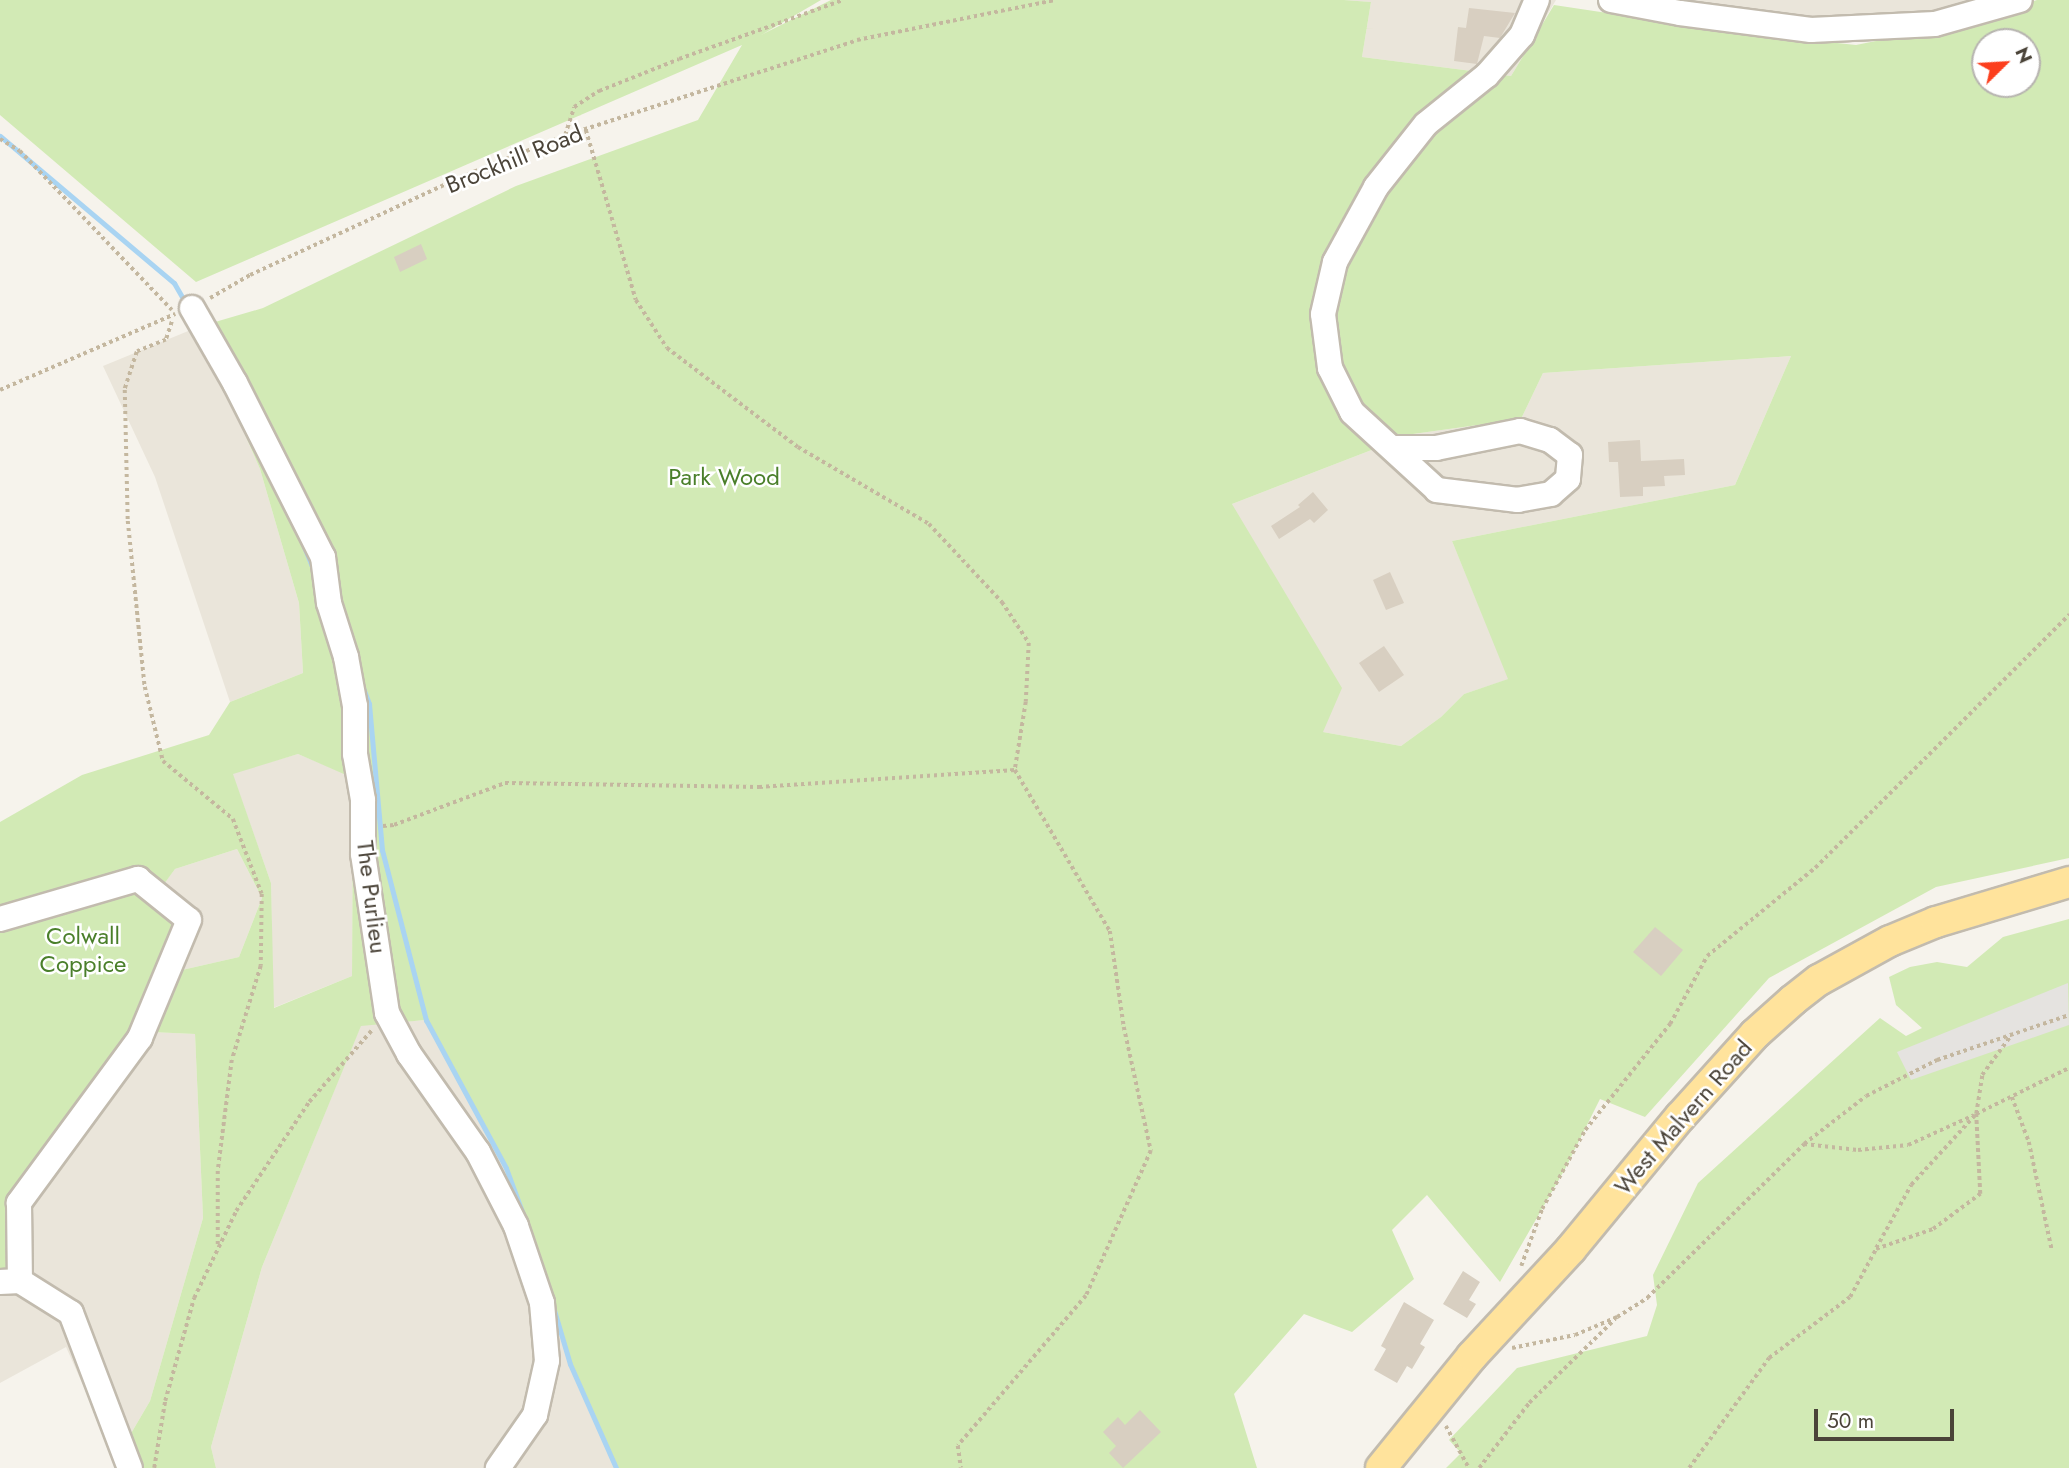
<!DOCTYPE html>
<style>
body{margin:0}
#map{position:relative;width:2069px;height:1468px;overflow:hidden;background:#f6f3ec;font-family:Jost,sans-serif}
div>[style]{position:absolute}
.residential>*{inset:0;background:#eae5da}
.green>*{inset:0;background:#d2eab5}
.parking>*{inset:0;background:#e5e3e0}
.stream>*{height:5px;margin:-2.5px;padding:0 2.5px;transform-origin:2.5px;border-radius:2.5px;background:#a9d4f2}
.building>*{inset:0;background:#d8cfc1}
.path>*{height:3.5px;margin-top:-1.75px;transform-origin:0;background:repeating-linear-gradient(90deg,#c4b79f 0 3.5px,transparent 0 7px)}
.roads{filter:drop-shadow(2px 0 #c2bbae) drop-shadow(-2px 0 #c2bbae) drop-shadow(0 2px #c2bbae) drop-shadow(0 -2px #c2bbae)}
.minor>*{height:24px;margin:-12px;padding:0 12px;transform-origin:12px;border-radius:12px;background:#fff}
.major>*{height:30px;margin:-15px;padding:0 15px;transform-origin:15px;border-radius:15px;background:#ffe39c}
span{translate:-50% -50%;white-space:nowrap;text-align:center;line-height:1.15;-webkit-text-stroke:5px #fff;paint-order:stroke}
.street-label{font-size:24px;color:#4b4439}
.park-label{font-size:24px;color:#4a7f2a}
.north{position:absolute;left:1971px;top:28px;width:70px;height:70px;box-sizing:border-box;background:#fff;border:2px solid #b7b4b0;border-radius:50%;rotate:66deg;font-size:19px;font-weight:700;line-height:28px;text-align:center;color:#4b4439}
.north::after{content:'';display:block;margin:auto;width:24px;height:32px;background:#fc3f1d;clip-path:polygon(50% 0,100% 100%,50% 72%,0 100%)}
.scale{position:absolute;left:1814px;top:1409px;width:140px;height:32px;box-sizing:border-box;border:4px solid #4b4439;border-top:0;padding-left:9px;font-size:21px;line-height:24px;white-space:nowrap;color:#4b4439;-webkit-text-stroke:5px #fff;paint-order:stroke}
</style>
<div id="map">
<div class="residential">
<i style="clip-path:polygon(1344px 0,1556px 0,1511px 76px,1362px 57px,1371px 2px)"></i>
<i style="clip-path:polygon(1644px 0,1992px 0,1933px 16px,1811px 21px)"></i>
<i style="clip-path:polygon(198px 327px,260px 469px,299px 603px,303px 673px,230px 702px,155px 477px,103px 366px)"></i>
<i style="clip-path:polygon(1791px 356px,1735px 485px,1452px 541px,1509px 679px,1464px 694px,1441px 717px,1401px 746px,1323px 732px,1232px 504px,1413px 434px,1521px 419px,1543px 373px)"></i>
<i style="clip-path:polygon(298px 754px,353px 777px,352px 976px,273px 1008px,271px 883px,232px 773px)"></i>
<i style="clip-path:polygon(237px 849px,262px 898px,239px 957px,182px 970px,166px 960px,152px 899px,175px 869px)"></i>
<i style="clip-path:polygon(426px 1020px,506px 1168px,540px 1260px,570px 1364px,616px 1468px,216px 1468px,211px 1447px,262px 1267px,361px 1025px)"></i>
<i style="clip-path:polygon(151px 1032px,195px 1034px,203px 1218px,150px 1401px,116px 1459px,66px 1347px,0 1383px,0 1279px,9px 1276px,6px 1208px,122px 1046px)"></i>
</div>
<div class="green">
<i style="clip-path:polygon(evenodd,0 0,821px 0,761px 35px,831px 0,1344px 0,1371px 2px,1362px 57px,1511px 76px,1554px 5px,1734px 32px,1856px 45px,1980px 20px,2037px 0,2069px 0,2069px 858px,1936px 887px,1769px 978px,1645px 1117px,1600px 1099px,1565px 1169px,1500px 1282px,1427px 1195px,1392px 1230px,1414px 1279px,1352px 1332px,1304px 1314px,1234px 1394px,1257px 1468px,616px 1468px,570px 1364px,540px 1260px,506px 1168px,425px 1020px,361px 1026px,262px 1267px,211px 1447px,216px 1468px,118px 1468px,116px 1459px,150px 1401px,203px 1218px,195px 1034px,151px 1032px,122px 1046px,6px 1208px,9px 1276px,0 1279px,0 822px,82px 775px,209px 735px,230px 702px,303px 673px,299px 603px,260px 469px,198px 327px,263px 308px,516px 186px,698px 120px,742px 45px,196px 282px,0 115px,0 0,1985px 42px,2027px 42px,2027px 84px,1985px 84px,1985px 42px,0 0,1791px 356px,1735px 485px,1452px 541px,1508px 679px,1464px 694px,1441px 717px,1401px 746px,1323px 732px,1342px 688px,1232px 504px,1413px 434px,1521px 419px,1543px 373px,1791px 356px,0 0,298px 754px,353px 778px,352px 976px,274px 1008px,271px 883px,233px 774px,298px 754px,0 0,237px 849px,262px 898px,239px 957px,182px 970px,167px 960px,176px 931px,153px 899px,175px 869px,237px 849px)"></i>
<i style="clip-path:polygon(2069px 919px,2069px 1468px,1446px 1468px,1461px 1453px,1449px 1440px,1517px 1368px,1647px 1336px,1657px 1305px,1653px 1275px,1698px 1183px,1880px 1018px,1906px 1036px,1922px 1028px,1896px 1005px,1889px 977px,1910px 967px,1937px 962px,1967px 967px,2003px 937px)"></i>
</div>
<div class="parking">
<i style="clip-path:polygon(2068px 983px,2069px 1025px,1911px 1080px,1897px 1052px)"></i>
</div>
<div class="stream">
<i style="left:0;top:136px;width:228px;rotate:40.2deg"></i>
<i style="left:174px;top:283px;width:24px;rotate:60deg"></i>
<i style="left:301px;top:539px;width:35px;rotate:68deg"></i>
<i style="left:363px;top:688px;width:17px;rotate:69deg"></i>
<i style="left:369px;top:704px;width:147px;rotate:84.9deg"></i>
<i style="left:382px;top:850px;width:176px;rotate:75.5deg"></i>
<i style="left:426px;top:1020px;width:168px;rotate:61.6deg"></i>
<i style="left:506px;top:1168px;width:52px;rotate:69.8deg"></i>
<i style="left:554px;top:1310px;width:56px;rotate:73.5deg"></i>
<i style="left:570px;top:1364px;width:114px;rotate:66.1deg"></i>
</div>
<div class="building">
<i style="clip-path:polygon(1469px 8px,1515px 13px,1500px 38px,1484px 36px,1477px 64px,1454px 61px,1458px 27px,1466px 28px)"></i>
<i style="clip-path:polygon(421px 244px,427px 259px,400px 272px,394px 257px)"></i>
<i style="clip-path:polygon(1640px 440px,1641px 461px,1684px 459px,1685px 475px,1664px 476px,1665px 486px,1643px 487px,1643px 496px,1620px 497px,1618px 462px,1609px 462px,1608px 442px)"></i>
<i style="clip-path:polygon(1313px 492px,1328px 510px,1314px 523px,1310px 519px,1279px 539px,1271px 526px,1300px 507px,1298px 505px)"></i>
<i style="clip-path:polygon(1390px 572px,1404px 603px,1386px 610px,1373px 580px)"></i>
<i style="clip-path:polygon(1384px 646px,1404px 675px,1379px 692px,1359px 663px)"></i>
<i style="clip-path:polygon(1655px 927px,1683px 950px,1661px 976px,1633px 952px)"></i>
<i style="clip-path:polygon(1463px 1271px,1480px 1282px,1469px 1300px,1476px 1304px,1467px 1318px,1443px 1304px)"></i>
<i style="clip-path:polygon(1404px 1302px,1434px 1320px,1420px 1344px,1425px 1347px,1412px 1369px,1407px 1366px,1397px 1383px,1374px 1370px,1386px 1349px,1381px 1346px)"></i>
<i style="clip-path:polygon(1140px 1410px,1161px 1432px,1123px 1468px,1109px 1453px,1116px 1446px,1103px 1432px,1118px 1417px,1125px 1425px)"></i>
</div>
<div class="path">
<i style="left:586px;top:130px;width:177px;rotate:73.6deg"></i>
<i style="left:636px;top:300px;width:57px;rotate:57.1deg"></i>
<i style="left:667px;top:348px;width:164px;rotate:37.1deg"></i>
<i style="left:798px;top:447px;width:152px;rotate:30.4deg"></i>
<i style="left:929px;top:524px;width:107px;rotate:46.9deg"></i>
<i style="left:1002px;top:602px;width:49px;rotate:56.6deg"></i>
<i style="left:1029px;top:643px;width:59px;rotate:92.9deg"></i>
<i style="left:1026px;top:702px;width:69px;rotate:99.2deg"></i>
<i style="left:1015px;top:770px;width:187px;rotate:59.5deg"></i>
<i style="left:1110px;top:931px;width:97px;rotate:81.7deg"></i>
<i style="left:1124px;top:1027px;width:127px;rotate:77.7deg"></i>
<i style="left:1151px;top:1151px;width:159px;rotate:114.1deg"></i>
<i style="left:1086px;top:1296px;width:197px;rotate:130.5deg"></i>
<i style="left:958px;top:1446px;width:22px;rotate:82deg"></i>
<i style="left:565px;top:135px;width:29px;rotate:-72deg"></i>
<i style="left:574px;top:107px;width:30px;rotate:-33deg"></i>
<i style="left:599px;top:91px;width:86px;rotate:-21.8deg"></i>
<i style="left:679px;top:59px;width:174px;rotate:-19.8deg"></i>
<i style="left:0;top:139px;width:23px;rotate:31deg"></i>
<i style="left:20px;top:151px;width:220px;rotate:46.3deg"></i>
<i style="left:210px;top:298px;width:46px;rotate:-29.9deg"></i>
<i style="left:250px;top:275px;width:233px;rotate:-24.9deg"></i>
<i style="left:461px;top:177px;width:111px;rotate:-21.7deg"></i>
<i style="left:564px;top:136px;width:308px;rotate:-18.1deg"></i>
<i style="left:857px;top:40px;width:202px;rotate:-11.4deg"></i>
<i style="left:172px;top:322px;width:19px;rotate:108deg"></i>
<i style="left:166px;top:340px;width:31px;rotate:158deg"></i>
<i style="left:137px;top:352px;width:40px;rotate:108deg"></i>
<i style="left:125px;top:390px;width:131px;rotate:88.7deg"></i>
<i style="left:128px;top:521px;width:167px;rotate:84.2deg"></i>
<i style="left:145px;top:687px;width:76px;rotate:76.3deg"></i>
<i style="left:163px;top:761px;width:91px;rotate:39.6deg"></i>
<i style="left:233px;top:819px;width:80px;rotate:68.9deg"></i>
<i style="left:262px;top:894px;width:72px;rotate:90.8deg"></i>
<i style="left:261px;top:966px;width:98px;rotate:107.1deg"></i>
<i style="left:232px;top:1060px;width:112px;rotate:97.2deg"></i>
<i style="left:218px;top:1171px;width:77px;rotate:90deg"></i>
<i style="left:0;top:390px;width:191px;rotate:-23.5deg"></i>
<i style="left:383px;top:826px;width:11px;rotate:-5deg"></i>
<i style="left:394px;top:825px;width:119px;rotate:-20.7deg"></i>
<i style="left:505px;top:783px;width:254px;rotate:0.9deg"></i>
<i style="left:759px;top:787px;width:257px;rotate:-3.8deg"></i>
<i style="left:2012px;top:1097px;width:48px;rotate:69.3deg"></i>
<i style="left:2029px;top:1142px;width:110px;rotate:78deg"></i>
<i style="left:1804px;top:1144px;width:54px;rotate:6.3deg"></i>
<i style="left:1858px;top:1150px;width:50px;rotate:-5.7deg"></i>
<i style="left:1908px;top:1145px;width:72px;rotate:-24.4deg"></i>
<i style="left:1876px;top:1248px;width:72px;rotate:-60.9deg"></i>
<i style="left:1911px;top:1185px;width:96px;rotate:-47.5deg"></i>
<i style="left:1976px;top:1114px;width:39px;rotate:-81deg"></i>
<i style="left:1982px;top:1075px;width:51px;rotate:-53.8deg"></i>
<i style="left:1521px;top:1266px;width:61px;rotate:-69.8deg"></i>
<i style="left:1542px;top:1209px;width:90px;rotate:-61.4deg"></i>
<i style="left:1585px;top:1130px;width:136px;rotate:-51.3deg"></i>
<i style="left:1670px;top:1024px;width:77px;rotate:-61.4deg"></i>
<i style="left:1707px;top:956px;width:139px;rotate:-39.2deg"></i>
<i style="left:1815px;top:868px;width:359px;rotate:-44.9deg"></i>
<i style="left:1512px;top:1348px;width:64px;rotate:-11.7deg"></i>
<i style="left:1575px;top:1335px;width:46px;rotate:-23.2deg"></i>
<i style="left:1617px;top:1317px;width:36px;rotate:-32deg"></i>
<i style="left:1647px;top:1298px;width:220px;rotate:-44.4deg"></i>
<i style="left:1804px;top:1144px;width:78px;rotate:-37.7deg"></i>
<i style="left:1866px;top:1096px;width:80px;rotate:-26.9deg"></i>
<i style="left:1937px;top:1060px;width:139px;rotate:-18.8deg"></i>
<i style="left:1446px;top:1426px;width:48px;rotate:61.3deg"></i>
<i style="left:154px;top:1468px;width:68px;rotate:-80.7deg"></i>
<i style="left:165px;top:1401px;width:107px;rotate:-74.3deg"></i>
<i style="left:194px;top:1298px;width:97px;rotate:-64.2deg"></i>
<i style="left:236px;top:1211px;width:131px;rotate:-56.2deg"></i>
<i style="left:309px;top:1102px;width:96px;rotate:-48.8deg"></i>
<i style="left:1479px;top:1468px;width:82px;rotate:-52.4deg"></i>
<i style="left:1529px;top:1403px;width:120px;rotate:-44.3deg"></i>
<i style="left:1689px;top:1468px;width:136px;rotate:-54deg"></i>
<i style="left:1769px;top:1358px;width:101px;rotate:-37deg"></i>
<i style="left:1850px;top:1297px;width:55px;rotate:-61.6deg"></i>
<i style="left:1876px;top:1249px;width:60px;rotate:-19.3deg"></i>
<i style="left:1933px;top:1229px;width:59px;rotate:-36.7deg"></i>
<i style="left:1980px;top:1194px;width:80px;rotate:-92.9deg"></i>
<i style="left:1976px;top:1114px;width:104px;rotate:-26.3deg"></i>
</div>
<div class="roads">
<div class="minor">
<i style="left:1611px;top:0;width:70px;rotate:10.7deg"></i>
<i style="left:1680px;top:13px;width:132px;rotate:7.4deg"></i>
<i style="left:1811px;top:30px;width:124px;rotate:-2.8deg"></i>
<i style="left:1935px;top:24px;width:88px;rotate:-15.8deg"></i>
<i style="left:192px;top:308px;width:86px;rotate:60.2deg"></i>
<i style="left:235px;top:383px;width:195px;rotate:63.2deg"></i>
<i style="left:323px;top:557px;width:46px;rotate:82.6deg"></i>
<i style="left:329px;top:603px;width:57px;rotate:72.5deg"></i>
<i style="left:346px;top:657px;width:50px;rotate:79.6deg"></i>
<i style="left:355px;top:706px;width:48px;rotate:90deg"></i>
<i style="left:355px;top:754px;width:47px;rotate:80.1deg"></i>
<i style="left:363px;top:800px;width:54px;rotate:90deg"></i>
<i style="left:363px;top:854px;width:161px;rotate:81.4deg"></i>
<i style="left:387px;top:1013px;width:47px;rotate:61.8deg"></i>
<i style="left:409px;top:1054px;width:120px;rotate:54.9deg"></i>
<i style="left:478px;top:1152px;width:83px;rotate:62.8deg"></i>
<i style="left:516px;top:1226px;width:81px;rotate:71.3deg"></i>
<i style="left:542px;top:1303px;width:58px;rotate:85.1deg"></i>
<i style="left:547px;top:1361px;width:55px;rotate:102.5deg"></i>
<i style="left:535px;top:1415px;width:65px;rotate:124.9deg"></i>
<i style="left:1393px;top:448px;width:43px"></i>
<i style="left:1436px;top:448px;width:86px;rotate:-11.4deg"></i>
<i style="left:1520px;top:431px;width:31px;rotate:17deg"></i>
<i style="left:1550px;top:440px;width:25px;rotate:37deg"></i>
<i style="left:1570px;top:455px;width:24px;rotate:95deg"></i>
<i style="left:1568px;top:479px;width:23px;rotate:139deg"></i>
<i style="left:1551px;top:494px;width:34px;rotate:170deg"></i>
<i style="left:1518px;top:500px;width:82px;rotate:-173deg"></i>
<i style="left:1437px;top:490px;width:115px;rotate:-137.5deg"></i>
<i style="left:1352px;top:412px;width:49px;rotate:-116.6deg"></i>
<i style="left:1330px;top:368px;width:54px;rotate:-97.4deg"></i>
<i style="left:1323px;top:314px;width:53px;rotate:-77deg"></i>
<i style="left:1335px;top:262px;width:85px;rotate:-61.3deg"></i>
<i style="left:1376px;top:187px;width:80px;rotate:-51.6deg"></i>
<i style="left:1426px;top:124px;width:78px;rotate:-38.8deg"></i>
<i style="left:1487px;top:75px;width:53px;rotate:-48.8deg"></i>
<i style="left:1522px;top:35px;width:38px;rotate:-67deg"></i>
<i style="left:0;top:919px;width:144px;rotate:-16.2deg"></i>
<i style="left:138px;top:879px;width:65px;rotate:38.8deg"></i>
<i style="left:189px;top:920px;width:128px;rotate:112.6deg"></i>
<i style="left:140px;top:1038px;width:205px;rotate:126.3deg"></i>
<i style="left:19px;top:1203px;width:78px;rotate:89.3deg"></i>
<i style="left:0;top:1282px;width:20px;rotate:-3deg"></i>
<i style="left:20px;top:1281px;width:60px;rotate:32.1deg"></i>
<i style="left:71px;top:1313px;width:166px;rotate:69.2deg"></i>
</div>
<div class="major">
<i style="left:1381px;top:1468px;width:144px;rotate:-50.9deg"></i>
<i style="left:1472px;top:1356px;width:146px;rotate:-47.2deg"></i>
<i style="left:1571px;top:1249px;width:171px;rotate:-50.5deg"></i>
<i style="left:1680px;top:1117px;width:112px;rotate:-47.9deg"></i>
<i style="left:1755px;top:1034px;width:51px;rotate:-41.8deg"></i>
<i style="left:1793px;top:1000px;width:33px;rotate:-38deg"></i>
<i style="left:1819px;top:980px;width:81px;rotate:-28.8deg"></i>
<i style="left:1890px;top:941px;width:50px;rotate:-22.4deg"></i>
<i style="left:1936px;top:922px;width:139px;rotate:-16.7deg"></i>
</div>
</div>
<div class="street-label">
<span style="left:514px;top:159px;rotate:-22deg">Brockhill Road</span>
<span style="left:372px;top:897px;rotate:83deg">The Purlieu</span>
<span style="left:1683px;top:1117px;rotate:-49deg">West Malvern Road</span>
</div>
<div class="park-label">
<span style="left:724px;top:477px">Park Wood</span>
<span style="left:83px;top:950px">Colwall<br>Coppice</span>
</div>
<div class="north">N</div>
<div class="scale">50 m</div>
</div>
